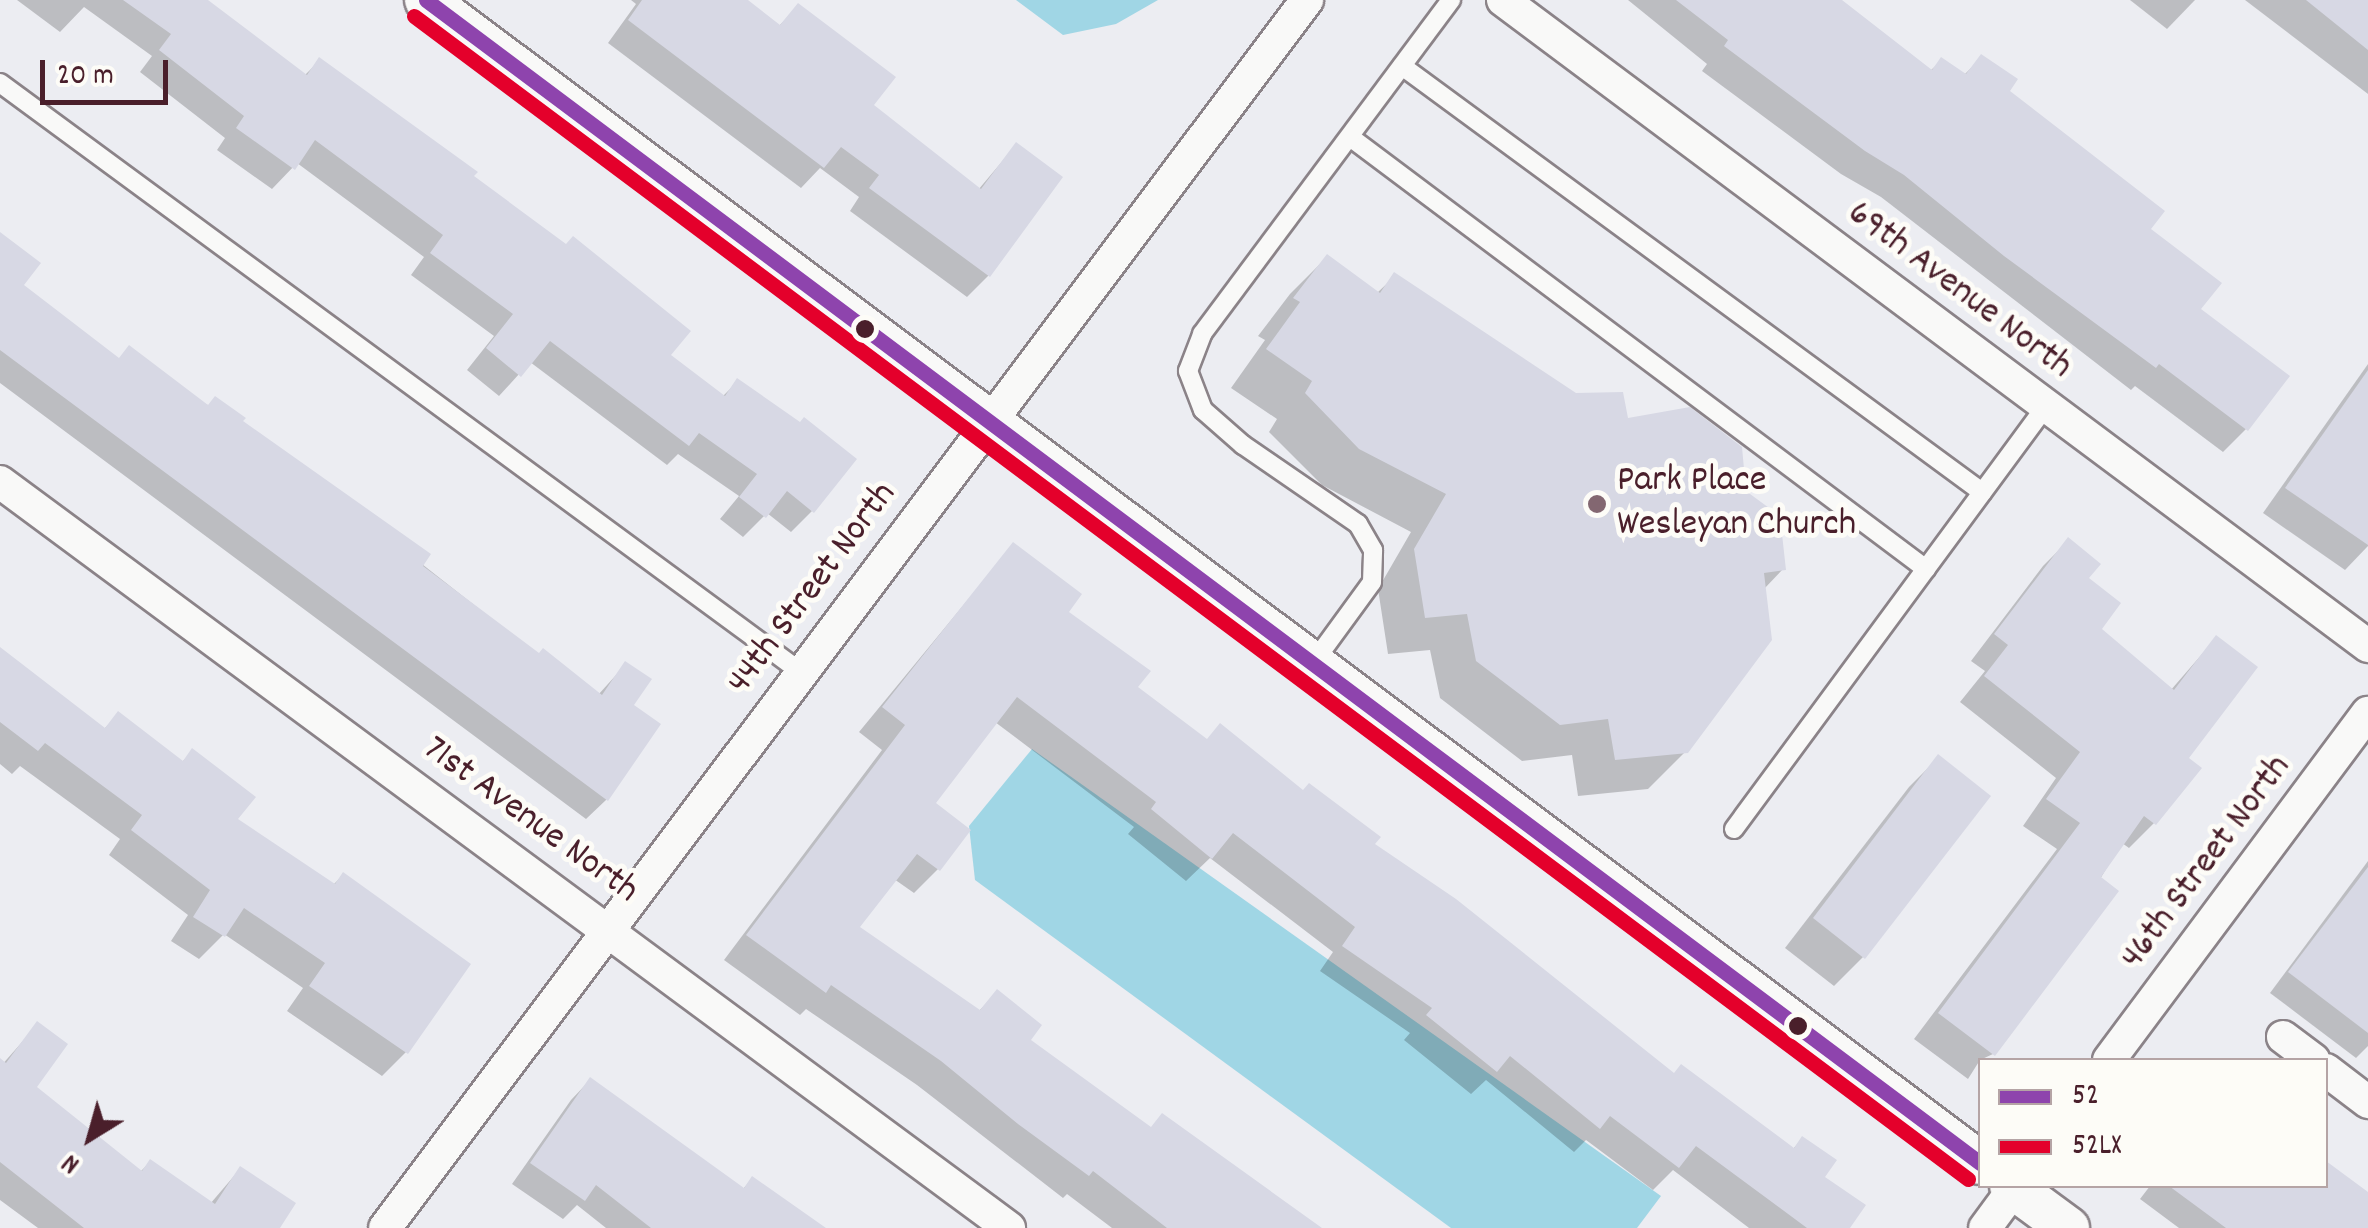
<!DOCTYPE html>
<style>
body{margin:0}
#map{position:relative;width:2368px;height:1228px;overflow:hidden;background:#ecedf2;font-family:Dekko,sans-serif}
div>[style]{position:absolute}
.water>*{inset:0;background:#a0d6e5}
.shadow>*{inset:0;background:#0003}
.building>*{inset:0;background:#d7d8e4}
.roads{filter:drop-shadow(2px 0 #8b8388) drop-shadow(-2px 0 #8b8388) drop-shadow(0 2px #8b8388) drop-shadow(0 -2px #8b8388)}
.service>*{height:18px;margin:-9px;padding:0 9px;transform-origin:9px;border-radius:9px;background:#f9f9f8}
.minor>*{height:32px;margin:-16px;padding:0 16px;transform-origin:16px;border-radius:16px;background:#f9f9f8}
.tertiary>*{height:42px;margin:-21px;padding:0 21px;transform-origin:21px;border-radius:21px;background:#f9f9f8}
.bus-1>*{height:15px;margin:-7.5px;padding:0 7.5px;transform-origin:7.5px;border-radius:7.5px;background:#8e44ad}
.bus-2>*{height:15px;margin:-7.5px;padding:0 7.5px;transform-origin:7.5px;border-radius:7.5px;background:#e4002b}
.dots>*{width:28px;height:28px;translate:-50% -50%;box-sizing:border-box;border:5px solid #fdfcf7;border-radius:50%}
span{translate:-50% -50%;white-space:nowrap;text-align:center;line-height:1.15;-webkit-text-stroke:10px #fdfcf7;paint-order:stroke}
.street-label{font-size:38px;color:#4a1f2b}
.poi-label{font-size:38px;color:#4a1f2b}
.left{translate:0 -50%;text-align:left}
.legend{position:absolute;left:1978px;top:1058px;width:350px;height:130px;box-sizing:border-box;background:#fdfcf7;border:2px solid #b5a4a5;margin:0;padding:12px 18px;list-style:none;font-size:30px;color:#4a1f2b}
.legend li{display:flex;align-items:center;gap:20px;height:50px}
.legend b{width:50px;border:2px solid #b5a4a5}
.north{position:absolute;left:40px;top:1088px;width:100px;height:100px;-webkit-text-stroke:8px #fdfcf7;paint-order:stroke;rotate:217deg;font-size:28px;font-weight:700;line-height:40px;text-align:center;color:#4a1f2b}
.north::after{content:'';display:block;margin:auto;width:35px;height:45px;background:#4a1f2b;clip-path:polygon(50% 0,100% 100%,50% 72%,0 100%)}
.scale{position:absolute;left:40px;top:60px;width:128px;height:45px;box-sizing:border-box;border:5px solid #4a1f2b;border-top:0;padding-left:12px;font-size:30px;line-height:35px;white-space:nowrap;color:#4a1f2b;-webkit-text-stroke:8px #fdfcf7;paint-order:stroke}
</style>
<div id="map">
<div class="water">
<i style="clip-path:polygon(1016px 0,1158px 0,1116px 24px,1063px 35px)"></i>
<i style="clip-path:polygon(1032px 749px,1661px 1196px,1637px 1228px,1451px 1228px,975px 880px,969px 826px)"></i>
</div>
<div class="shadow">
<i style="clip-path:polygon(17px 0,203px 0,304px 76px,320px 60px,471px 177px,667px 356px,722px 397px,737px 382px,812px 511px,791px 532px,767px 513px,743px 537px,720px 519px,739px 496px,678px 454px,667px 465px,530px 362px,499px 396px,467px 370px,494px 336px,411px 275px,424px 257px,297px 163px,272px 189px,217px 150px,225px 138px,140px 72px,152px 56px,84px 7px,60px 32px)"></i>
<i style="clip-path:polygon(631px 0,744px 0,778px 27px,798px 6px,871px 106px,978px 190px,1016px 145px,1060px 177px,988px 276px,967px 297px,850px 211px,859px 197px,820px 168px,801px 188px,608px 43px,636px 4px)"></i>
<i style="clip-path:polygon(1628px 0,1838px 0,1930px 71px,1942px 60px,1964px 75px,1982px 57px,2006px 92px,2147px 230px,2198px 310px,2246px 429px,2223px 452px,2135px 386px,2131px 390px,1881px 197px,1841px 174px,1702px 71px,1707px 64px)"></i>
<i style="clip-path:polygon(2130px 0,2195px 0,2167px 29px)"></i>
<i style="clip-path:polygon(2245px 0,2368px 0,2368px 94px)"></i>
<i style="clip-path:polygon(0 235px,21px 286px,117px 360px,240px 421px,539px 656px,598px 695px,626px 664px,631px 706px,658px 724px,606px 800px,586px 819px,0 383px)"></i>
<i style="clip-path:polygon(1327px 257px,1377px 293px,1395px 276px,1575px 395px,1744px 492px,1783px 569px,1764px 589px,1686px 751px,1648px 789px,1578px 796px,1572px 755px,1522px 761px,1440px 698px,1430px 650px,1388px 654px,1378px 589px,1411px 532px,1322px 485px,1269px 432px,1277px 419px,1231px 388px,1265px 340px,1258px 336px,1290px 294px)"></i>
<i style="clip-path:polygon(2368px 364px,2368px 546px,2345px 570px,2263px 513px)"></i>
<i style="clip-path:polygon(2068px 541px,2086px 579px,2098px 629px,2170px 691px,2216px 638px,2186px 758px,2154px 823px,2129px 848px,2122px 843px,1993px 1054px,1980px 1060px,1968px 1079px,1914px 1039px,2057px 849px,2023px 826px,2056px 778px,1960px 702px,1985px 671px,1971px 661px,2043px 566px)"></i>
<i style="clip-path:polygon(1013px 545px,1065px 612px,1135px 688px,1206px 741px,1372px 845px,1673px 1075px,1792px 1150px,1802px 1139px,1846px 1228px,1749px 1228px,1673px 1170px,1653px 1190px,1586px 1140px,1574px 1152px,1486px 1080px,1471px 1094px,1404px 1040px,1410px 1033px,1320px 971px,1333px 952px,1210px 858px,1186px 881px,1128px 834px,1134px 827px,995px 722px,932px 804px,938px 869px,914px 893px,894px 879px,856px 928px,978px 1012px,997px 992px,1027px 1040px,1149px 1129px,1319px 1228px,1112px 1228px,1067px 1194px,1063px 1198px,917px 1085px,806px 1009px,800px 1015px,724px 960px,882px 750px,859px 732px)"></i>
<i style="clip-path:polygon(0 651px,103px 730px,118px 715px,181px 763px,192px 752px,235px 820px,333px 885px,343px 875px,406px 1052px,382px 1076px,287px 1011px,303px 988px,224px 934px,199px 959px,171px 941px,188px 915px,109px 855px,120px 839px,20px 766px,12px 774px,0 764px)"></i>
<i style="clip-path:polygon(1938px 758px,1863px 957px,1834px 986px,1785px 948px,1909px 787px)"></i>
<i style="clip-path:polygon(2368px 861px,2368px 1046px,2356px 1058px,2270px 993px)"></i>
<i style="clip-path:polygon(38px 1024px,33px 1087px,140px 1172px,150px 1162px,210px 1204px,240px 1169px,277px 1228px,38px 1228px,0 1200px,0 1067px)"></i>
<i style="clip-path:polygon(590px 1080px,742px 1190px,752px 1179px,822px 1228px,606px 1228px,577px 1205px,563px 1219px,512px 1184px,571px 1100px)"></i>
<i style="clip-path:polygon(2326px 1164px,2368px 1195px,2368px 1228px,2179px 1228px,2140px 1199px,2150px 1186px,2326px 1186px)"></i>
</div>
<div class="building">
<i style="clip-path:polygon(123px 0,208px 0,307px 75px,319px 57px,478px 172px,474px 176px,566px 244px,573px 236px,691px 331px,671px 355px,725px 396px,737px 378px,800px 422px,804px 417px,857px 459px,814px 513px,787px 491px,766px 518px,739px 497px,757px 474px,699px 433px,689px 446px,550px 341px,521px 377px,486px 348px,513px 314px,430px 253px,443px 235px,315px 140px,295px 170px,236px 128px,244px 116px,159px 50px,171px 34px)"></i>
<i style="clip-path:polygon(642px 0,748px 0,780px 25px,798px 3px,896px 77px,874px 105px,981px 189px,1016px 142px,1063px 177px,990px 277px,869px 188px,879px 175px,841px 147px,824px 168px,628px 20px)"></i>
<i style="clip-path:polygon(1676px 0,1842px 0,1932px 70px,1941px 57px,1966px 74px,1981px 54px,2018px 79px,2010px 91px,2165px 211px,2151px 229px,2222px 283px,2201px 309px,2290px 376px,2248px 431px,2159px 364px,2156px 368px,2004px 256px,1904px 175px,1865px 151px,1724px 46px,1728px 40px)"></i>
<i style="clip-path:polygon(2306px 0,2368px 0,2368px 50px)"></i>
<i style="clip-path:polygon(0 232px,41px 263px,24px 285px,119px 358px,129px 345px,208px 405px,215px 396px,246px 418px,243px 421px,431px 554px,423px 566px,539px 653px,543px 648px,602px 695px,625px 661px,652px 679px,634px 705px,661px 724px,608px 801px,0 350px)"></i>
<i style="clip-path:polygon(1327px 254px,1380px 293px,1394px 272px,1576px 393px,1623px 392px,1628px 418px,1690px 407px,1742px 447px,1746px 491px,1780px 516px,1786px 570px,1764px 573px,1772px 640px,1688px 753px,1615px 760px,1608px 719px,1560px 725px,1476px 661px,1467px 614px,1425px 618px,1414px 549px,1446px 494px,1359px 449px,1305px 393px,1312px 381px,1266px 349px,1300px 302px,1293px 298px)"></i>
<i style="clip-path:polygon(2368px 370px,2368px 545px,2285px 488px)"></i>
<i style="clip-path:polygon(2068px 537px,2101px 564px,2089px 578px,2121px 603px,2102px 629px,2174px 690px,2216px 635px,2258px 667px,2189px 758px,2202px 768px,2156px 825px,2144px 816px,2101px 877px,2119px 891px,1995px 1056px,1938px 1013px,2080px 823px,2046px 799px,2080px 752px,1984px 676px,2008px 645px,1994px 634px)"></i>
<i style="clip-path:polygon(1013px 542px,1082px 594px,1069px 612px,1151px 671px,1138px 687px,1207px 739px,1220px 723px,1303px 790px,1309px 783px,1381px 837px,1375px 844px,1456px 899px,1674px 1073px,1681px 1064px,1794px 1148px,1802px 1136px,1837px 1160px,1825px 1177px,1866px 1205px,1850px 1228px,1807px 1228px,1696px 1146px,1679px 1168px,1610px 1116px,1600px 1129px,1510px 1056px,1497px 1072px,1426px 1015px,1432px 1008px,1342px 946px,1355px 927px,1233px 833px,1212px 859px,1151px 809px,1156px 802px,1017px 697px,936px 803px,971px 830px,940px 871px,917px 854px,860px 927px,980px 1010px,997px 989px,1042px 1025px,1031px 1040px,1151px 1127px,1162px 1113px,1322px 1228px,1167px 1228px,1093px 1171px,1089px 1176px,1018px 1124px,941px 1061px,831px 985px,826px 993px,746px 935px,905px 725px,882px 707px)"></i>
<i style="clip-path:polygon(0 647px,105px 728px,118px 711px,183px 761px,192px 748px,256px 797px,238px 819px,335px 884px,343px 872px,471px 964px,408px 1054px,309px 986px,325px 963px,244px 908px,225px 937px,193px 917px,210px 890px,131px 830px,142px 815px,45px 743px,38px 751px,0 722px)"></i>
<i style="clip-path:polygon(1938px 754px,1991px 796px,1865px 959px,1813px 918px)"></i>
<i style="clip-path:polygon(2368px 867px,2368px 1033px,2288px 972px)"></i>
<i style="clip-path:polygon(37px 1021px,68px 1044px,37px 1087px,142px 1171px,150px 1159px,215px 1204px,240px 1166px,296px 1203px,280px 1228px,84px 1228px,0 1162px,0 1058px,6px 1063px)"></i>
<i style="clip-path:polygon(590px 1077px,744px 1188px,752px 1176px,826px 1228px,651px 1228px,596px 1185px,585px 1201px,530px 1163px)"></i>
<i style="clip-path:polygon(2326px 1161px,2368px 1192px,2368px 1228px,2226px 1228px,2169px 1186px,2326px 1186px)"></i>
</div>
<div class="roads">
<div class="service">
<i style="left:1402px;top:66px;width:720px;rotate:36.3deg"></i>
<i style="left:0;top:83px;width:994px;rotate:36.33deg"></i>
<i style="left:1350px;top:137px;width:720px;rotate:36.87deg"></i>
<i style="left:1313px;top:663px;width:100px;rotate:-53.9deg"></i>
<i style="left:1372px;top:582px;width:32px;rotate:-88deg"></i>
<i style="left:1373px;top:550px;width:30px;rotate:-120deg"></i>
<i style="left:1358px;top:524px;width:140px;rotate:-145.5deg"></i>
<i style="left:1243px;top:445px;width:53px;rotate:-138.8deg"></i>
<i style="left:1203px;top:410px;width:42px;rotate:-111deg"></i>
<i style="left:1188px;top:371px;width:40px;rotate:-69deg"></i>
<i style="left:1202px;top:334px;width:417px;rotate:-53.3deg"></i>
<i style="left:1734px;top:829px;width:526px;rotate:-53.59deg"></i>
</div>
<div class="minor">
<i style="left:1503px;top:0;width:1080px;rotate:36.75deg"></i>
<i style="left:0;top:482px;width:1255px;rotate:36.48deg"></i>
<i style="left:2283px;top:1037px;width:38px;rotate:37deg"></i>
<i style="left:2109px;top:1060px;width:433px;rotate:-53.3deg"></i>
<i style="left:2326px;top:1070px;width:53px;rotate:37.3deg"></i>
<i style="left:385px;top:1228px;width:1536px;rotate:-53.1deg"></i>
<i style="left:1985px;top:1228px;width:52px;rotate:-53.6deg"></i>
</div>
<div class="tertiary">
<i style="left:426px;top:0;width:1941px;rotate:36.81deg"></i>
<i style="left:2011px;top:1186px;width:71px;rotate:36.4deg"></i>
</div>
</div>
<div class="bus-1">
<i style="left:426px;top:0;width:1941px;rotate:36.81deg"></i>
</div>
<div class="bus-2">
<i style="left:414px;top:16px;width:1941px;rotate:36.81deg"></i>
</div>
<div class="dots">
<i style="left:865px;top:329px;background:#4a1f2b"></i>
<i style="left:1597px;top:504px;background:#836771"></i>
<i style="left:1798px;top:1026px;background:#4a1f2b"></i>
</div>
<div class="street-label">
<span style="left:1959px;top:291px;rotate:37deg">69th Avenue North</span>
<span style="left:813px;top:589px;rotate:-53deg">44th Street North</span>
<span style="left:530px;top:821px;rotate:36deg">71st Avenue North</span>
<span style="left:2207px;top:863px;rotate:-53deg">46th Street North</span>
</div>
<div class="poi-label">
<span class="left" style="left:1617px;top:504px">Park Place<br>Wesleyan Church</span>
</div>
<ul class="legend">
<li><b style="height:12px;background:#8e44ad"></b>52</li>
<li><b style="height:12px;background:#e4002b"></b>52LX</li>
</ul>
<div class="north">N</div>
<div class="scale">20 m</div>
</div>
